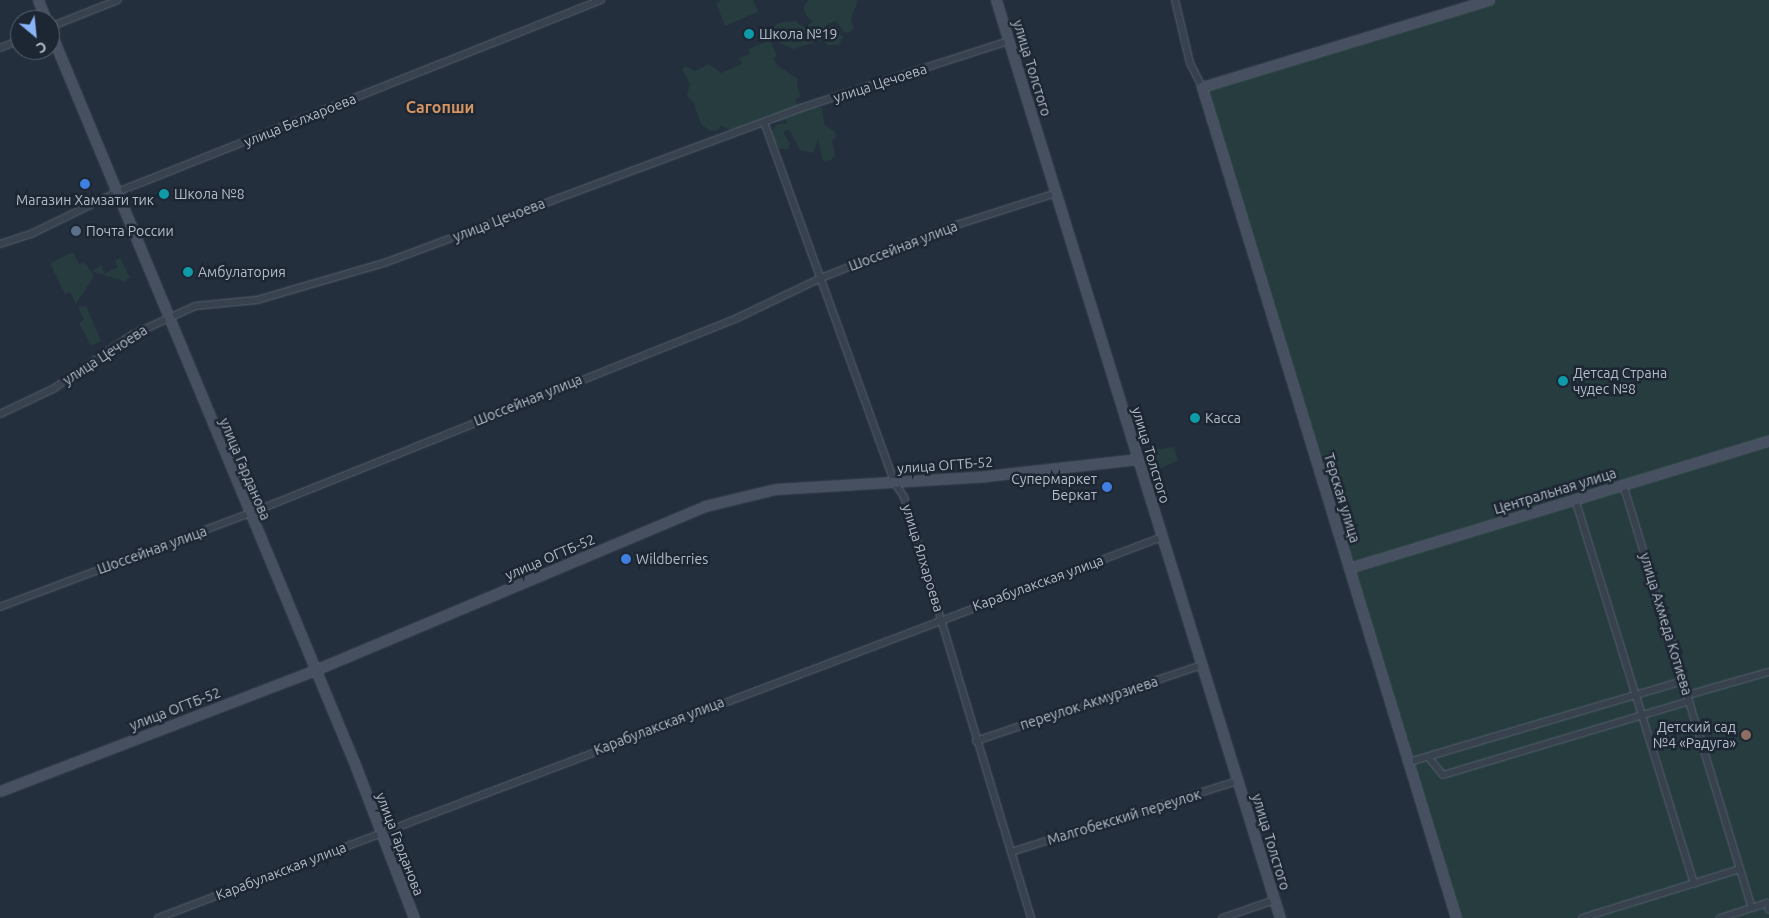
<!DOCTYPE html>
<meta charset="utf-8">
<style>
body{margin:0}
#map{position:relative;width:1769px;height:918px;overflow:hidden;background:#242f3e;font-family:Ubuntu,sans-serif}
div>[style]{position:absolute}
.green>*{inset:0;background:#263c3f}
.roads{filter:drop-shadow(0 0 1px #565f6c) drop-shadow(0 0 1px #565f6c)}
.street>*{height:6px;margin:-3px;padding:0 3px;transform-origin:3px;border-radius:3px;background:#38414e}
.secondary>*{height:9px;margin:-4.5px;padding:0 4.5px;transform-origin:4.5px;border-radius:4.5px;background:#465061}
.dots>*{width:14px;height:14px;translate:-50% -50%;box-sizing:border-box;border:2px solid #1d2633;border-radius:50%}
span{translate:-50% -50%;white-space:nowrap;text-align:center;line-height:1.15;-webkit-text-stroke:5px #1d2633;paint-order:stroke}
.poi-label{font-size:14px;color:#b4bcc9}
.left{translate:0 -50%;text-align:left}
.right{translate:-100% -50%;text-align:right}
.street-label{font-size:14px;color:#b4bcc9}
.quarter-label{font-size:16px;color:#d59563;font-weight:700}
.north{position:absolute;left:10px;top:10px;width:50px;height:50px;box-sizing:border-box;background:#1d2633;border:1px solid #59626f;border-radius:50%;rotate:152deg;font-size:14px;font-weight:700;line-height:20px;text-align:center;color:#b4bcc9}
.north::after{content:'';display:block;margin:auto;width:18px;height:22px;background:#8ab4f8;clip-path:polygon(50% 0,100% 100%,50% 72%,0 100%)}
</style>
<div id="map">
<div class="green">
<i style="clip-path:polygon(722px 0,753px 0,758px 12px,725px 26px,716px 3px)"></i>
<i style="clip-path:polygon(809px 0,858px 0,851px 19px,854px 29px,850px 32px,844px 32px,836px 21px,827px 24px,843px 37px,839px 45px,828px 45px,822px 40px,793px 49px,780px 43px,774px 27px,778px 23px,795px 21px,804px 27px,813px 22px,805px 14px,804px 6px)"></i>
<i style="clip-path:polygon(1489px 0,1769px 0,1769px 918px,1456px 918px,1202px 87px)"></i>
<i style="clip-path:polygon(770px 40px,777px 56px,773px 58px,778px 66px,798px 79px,797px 86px,801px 96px,795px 100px,797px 104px,822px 108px,824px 124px,835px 132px,836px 137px,832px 140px,835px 155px,832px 159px,825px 162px,822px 158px,818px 139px,813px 153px,800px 150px,789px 129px,783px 132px,790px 144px,788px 149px,779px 149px,770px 132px,778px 124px,787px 123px,786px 120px,731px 131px,721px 125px,718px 130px,710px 131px,701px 124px,693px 102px,687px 96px,690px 84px,682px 69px,685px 66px,695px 71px,709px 64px,721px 73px,742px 64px,739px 58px,750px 54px,749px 49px)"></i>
<i style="clip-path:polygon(73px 252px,79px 264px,84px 262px,94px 276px,76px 304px,70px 292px,65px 294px,50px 263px)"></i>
<i style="clip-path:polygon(120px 258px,130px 278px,124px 281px,92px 271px,102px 265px,104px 274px,118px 267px,115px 261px)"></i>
<i style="clip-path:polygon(86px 306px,101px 341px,91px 346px,79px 323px,84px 320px,78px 307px)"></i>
<i style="clip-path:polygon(1174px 447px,1178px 460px,1158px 470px,1152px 450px)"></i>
</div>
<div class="roads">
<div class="street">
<i style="left:1175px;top:0;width:65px;rotate:76.6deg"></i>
<i style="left:1190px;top:63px;width:27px;rotate:63deg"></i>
<i style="left:50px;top:27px;width:73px;rotate:-21.7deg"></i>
<i style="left:0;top:48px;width:22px;rotate:-22deg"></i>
<i style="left:764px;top:122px;width:383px;rotate:70.1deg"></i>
<i style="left:894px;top:482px;width:18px;rotate:56deg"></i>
<i style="left:904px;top:497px;width:440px;rotate:73.2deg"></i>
<i style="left:0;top:244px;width:35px;rotate:-18deg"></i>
<i style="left:33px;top:233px;width:91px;rotate:-26deg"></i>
<i style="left:115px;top:193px;width:523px;rotate:-21.66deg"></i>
<i style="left:0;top:414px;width:59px;rotate:-25.3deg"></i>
<i style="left:53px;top:389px;width:96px;rotate:-34.4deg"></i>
<i style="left:132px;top:335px;width:69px;rotate:-24.7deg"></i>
<i style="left:195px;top:306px;width:62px;rotate:-5.5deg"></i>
<i style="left:257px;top:300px;width:135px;rotate:-16.3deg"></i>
<i style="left:387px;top:262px;width:442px;rotate:-20.4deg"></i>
<i style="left:801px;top:108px;width:219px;rotate:-17.9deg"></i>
<i style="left:1623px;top:484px;width:443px;rotate:73.1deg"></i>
<i style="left:1575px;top:499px;width:403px;rotate:72.8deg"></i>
<i style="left:0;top:607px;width:265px;rotate:-20.6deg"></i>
<i style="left:248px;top:514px;width:525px;rotate:-21.82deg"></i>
<i style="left:735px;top:319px;width:95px;rotate:-25.5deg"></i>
<i style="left:821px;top:278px;width:132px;rotate:-21.7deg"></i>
<i style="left:944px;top:229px;width:118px;rotate:-17.8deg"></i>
<i style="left:1688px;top:695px;width:84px;rotate:-15.9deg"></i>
<i style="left:976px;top:741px;width:238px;rotate:-18.6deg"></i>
<i style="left:1428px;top:757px;width:23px;rotate:50deg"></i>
<i style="left:1443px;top:775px;width:257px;rotate:-16.7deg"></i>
<i style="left:1409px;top:762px;width:286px;rotate:-16.5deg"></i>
<i style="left:1011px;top:852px;width:238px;rotate:-17.4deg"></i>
<i style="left:158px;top:918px;width:1074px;rotate:-20.78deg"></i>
<i style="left:1222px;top:918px;width:56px;rotate:-18.8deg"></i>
<i style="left:1582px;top:918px;width:165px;rotate:-17.2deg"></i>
<i style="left:1720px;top:918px;width:49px;rotate:-17.7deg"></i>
<i style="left:1767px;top:903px;width:7px;rotate:74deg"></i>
</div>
<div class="secondary">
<i style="left:38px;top:0;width:22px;rotate:68deg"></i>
<i style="left:996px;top:0;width:961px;rotate:72.81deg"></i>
<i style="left:50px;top:31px;width:797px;rotate:67.42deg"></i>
<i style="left:356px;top:767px;width:162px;rotate:69deg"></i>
<i style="left:1349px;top:568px;width:439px;rotate:-16.9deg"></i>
<i style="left:0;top:791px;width:337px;rotate:-21deg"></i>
<i style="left:315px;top:670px;width:423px;rotate:-22.8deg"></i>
<i style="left:705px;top:506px;width:73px;rotate:-13.5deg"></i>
<i style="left:776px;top:489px;width:210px;rotate:-3.5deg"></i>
<i style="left:986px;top:476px;width:153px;rotate:-6.4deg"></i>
<i style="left:1456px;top:918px;width:869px;rotate:-107deg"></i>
<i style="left:1202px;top:87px;width:300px;rotate:-16.9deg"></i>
</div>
</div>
<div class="dots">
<i style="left:749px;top:34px;background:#0f9aa8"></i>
<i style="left:85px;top:184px;background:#3f7fe0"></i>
<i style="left:164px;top:194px;background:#0f9aa8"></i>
<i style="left:76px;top:231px;background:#5c6f8a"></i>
<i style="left:188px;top:272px;background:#0f9aa8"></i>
<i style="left:1563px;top:381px;background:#0f9aa8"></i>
<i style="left:1195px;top:418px;background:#0f9aa8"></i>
<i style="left:1107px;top:487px;background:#3f7fe0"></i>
<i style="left:626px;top:559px;background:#3f7fe0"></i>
<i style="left:1746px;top:735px;background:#8d6e63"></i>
</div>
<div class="poi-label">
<span class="left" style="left:759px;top:34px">Школа №19</span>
<span class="left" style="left:174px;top:194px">Школа №8</span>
<span style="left:85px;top:200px">Магазин Хамзати тик</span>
<span class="left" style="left:86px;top:231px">Почта России</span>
<span class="left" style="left:198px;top:272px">Амбулатория</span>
<span class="left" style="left:1573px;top:381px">Детсад Страна<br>чудес №8</span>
<span class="left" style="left:1205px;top:418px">Касса</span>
<span class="right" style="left:1097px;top:487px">Супермаркет<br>Беркат</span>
<span class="left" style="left:636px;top:559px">Wildberries</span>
<span class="right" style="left:1736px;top:735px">Детский сад<br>№4 «Радуга»</span>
</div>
<div class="street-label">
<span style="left:1032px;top:68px;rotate:73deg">улица Толстого</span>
<span style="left:880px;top:83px;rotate:-18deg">улица Цечоева</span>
<span style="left:300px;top:120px;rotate:-22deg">улица Белхароева</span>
<span style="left:499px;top:220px;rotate:-21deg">улица Цечоева</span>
<span style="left:903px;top:246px;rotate:-21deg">Шоссейная улица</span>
<span style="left:105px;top:355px;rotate:-33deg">улица Цечоева</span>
<span style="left:528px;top:400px;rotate:-22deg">Шоссейная улица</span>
<span style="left:1151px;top:455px;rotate:73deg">улица Толстого</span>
<span style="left:945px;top:465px;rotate:-4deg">улица ОГТБ-52</span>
<span style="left:245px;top:469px;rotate:67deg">улица Гарданова</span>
<span style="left:1555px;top:491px;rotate:-17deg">Центральная улица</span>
<span style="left:1342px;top:498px;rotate:73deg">Терская улица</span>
<span style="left:152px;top:550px;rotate:-20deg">Шоссейная улица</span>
<span style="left:550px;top:557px;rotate:-23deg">улица ОГТБ-52</span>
<span style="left:923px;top:558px;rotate:73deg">улица Ялхароева</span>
<span style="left:1038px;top:583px;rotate:-20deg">Карабулакская улица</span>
<span style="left:1666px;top:624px;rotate:73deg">улица Ахмеда Котиева</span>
<span style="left:1089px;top:703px;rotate:-18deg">переулок Акмурзиева</span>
<span style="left:175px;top:709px;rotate:-21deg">улица ОГТБ-52</span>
<span style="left:659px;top:726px;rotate:-21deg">Карабулакская улица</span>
<span style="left:1124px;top:817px;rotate:-17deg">Малгобекский переулок</span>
<span style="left:1271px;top:842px;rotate:73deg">улица Толстого</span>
<span style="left:400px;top:844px;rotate:69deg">улица Гарданова</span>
<span style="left:281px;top:871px;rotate:-21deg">Карабулакская улица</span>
</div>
<div class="quarter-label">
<span style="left:440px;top:107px">Сагопши</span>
</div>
<div class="north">С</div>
</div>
